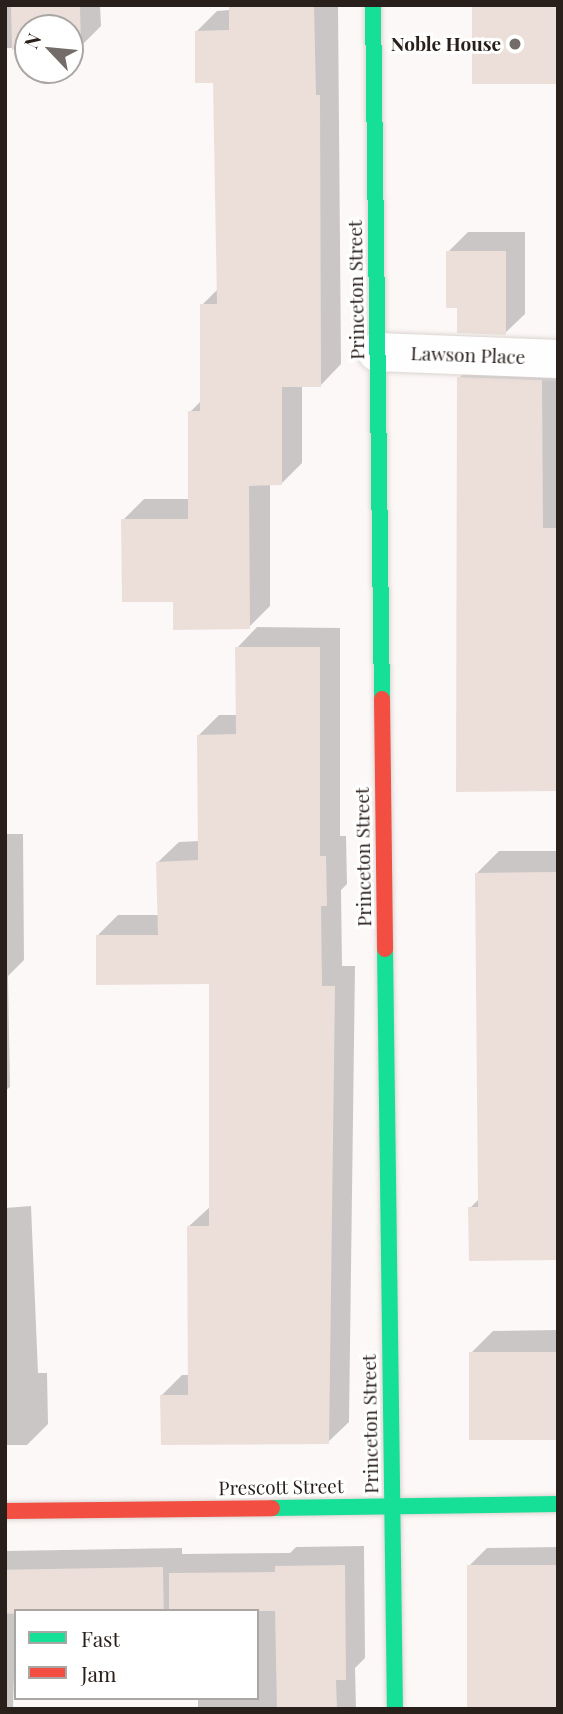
<!DOCTYPE html>
<style>
body{margin:0}
#map{position:relative;width:563px;height:1714px;overflow:hidden;background:#fcf8f7;font-family:"Playfair Display",serif}
div>[style]{position:absolute}
.shadow>*{inset:0;background:#0003}
.building>*{inset:0;background:#ecdfda;transform-origin:0 0}
.roads{filter:drop-shadow(0 0 2px #dbd4d1) drop-shadow(0 0 2px #dbd4d1)}
.street>*{height:38px;margin:-19px;padding:0 19px;transform-origin:19px;border-radius:19px;background:#fffefe}
.fast>*{height:16px;margin:-8px;padding:0 8px;transform-origin:8px;border-radius:8px;background:#16e098}
.jam>*{height:16px;margin:-8px;padding:0 8px;transform-origin:8px;border-radius:8px;background:#f24e42}
.dots>*{width:19px;height:19px;translate:-50% -50%;box-sizing:border-box;border:4px solid #fff;border-radius:50%}
span{translate:-50% -50%;white-space:nowrap;text-align:center;line-height:1.15;-webkit-text-stroke:6px #fff;paint-order:stroke}
.poi-label{font-size:19px;color:#29201c;font-weight:700}
.right{translate:-100% -50%;text-align:right}
.street-label{font-size:19px;color:#29201c}
.frame{position:absolute;inset:0;border:7px solid #29201c;pointer-events:none}
.legend{position:absolute;left:14px;top:1609px;width:245px;height:91px;box-sizing:border-box;background:#fff;border:2px solid #a9a6a4;margin:0;padding:9px 12px;list-style:none;font-size:21px;color:#29201c}
.legend li{display:flex;align-items:center;gap:14px;height:35px}
.legend b{width:35px;border:2px solid #a9a6a4}
.north{position:absolute;left:14px;top:14px;width:70px;height:70px;box-sizing:border-box;background:#fff;border:2px solid #a9a6a4;border-radius:50%;rotate:296deg;font-size:19px;font-weight:700;line-height:28px;text-align:center;color:#29201c}
.north::after{content:'';display:block;margin:auto;width:24px;height:32px;background:#736c69;clip-path:polygon(50% 0,100% 100%,50% 72%,0 100%)}
</style>
<div id="map">
<div class="shadow">
<i style="clip-path:polygon(5px 5px,100px 5px,101px 26px,80px 47px,70px 47px,70px 28px,28px 28px,28px 48px,5px 48px)"></i>
<i style="clip-path:polygon(230px 5px,338px 5px,341px 364px,321px 385px,302px 385px,302px 463px,281px 484px,270px 484px,270px 606px,249px 627px,175px 600px,123px 520px,144px 499px,190px 499px,190px 412px,202px 400px,202px 305px,218px 289px,215px 81px,196px 32px,217px 11px,230px 10px)"></i>
<i style="clip-path:polygon(468px 232px,525px 232px,525px 314px,505px 333px,459px 306px,448px 252px)"></i>
<i style="clip-path:polygon(479px 358px,558px 361px,558px 789px,459px 378px)"></i>
<i style="clip-path:polygon(257px 627px,340px 628px,340px 836px,346px 836px,347px 884px,341px 890px,342px 966px,355px 966px,349px 1422px,328px 1442px,162px 1395px,182px 1375px,189px 1375px,188px 1227px,211px 1206px,210px 982px,98px 935px,118px 915px,160px 915px,158px 862px,179px 842px,200px 841px,199px 735px,219px 715px,237px 715px,237px 648px)"></i>
<i style="clip-path:polygon(5px 834px,23px 834px,24px 960px,8px 976px,10px 1087px,5px 1091px)"></i>
<i style="clip-path:polygon(499px 851px,558px 851px,558px 1259px,470px 1208px,480px 1198px,477px 873px)"></i>
<i style="clip-path:polygon(31px 1206px,38px 1373px,47px 1373px,48px 1424px,27px 1445px,5px 1445px,5px 1208px)"></i>
<i style="clip-path:polygon(558px 1330px,558px 1438px,471px 1353px,493px 1331px)"></i>
<i style="clip-path:polygon(364px 1546px,365px 1658px,355px 1668px,356px 1709px,198px 1709px,198px 1698px,257px 1698px,257px 1611px,16px 1611px,13px 1709px,5px 1709px,5px 1551px,182px 1548px,182px 1554px,290px 1553px,296px 1547px)"></i>
<i style="clip-path:polygon(558px 1547px,558px 1709px,468px 1567px,487px 1548px)"></i>
</div>
<div class="building">
<i style="clip-path:polygon(11px 5px,80px 5px,81px 49px,70px 49px,70px 28px,28px 28px,28px 50px,12px 50px)"></i>
<i style="clip-path:polygon(229px 5px,314px 5px,316px 95px,320px 95px,321px 387px,282px 387px,282px 485px,249px 486px,250px 629px,173px 630px,173px 602px,122px 602px,121px 519px,188px 519px,188px 411px,200px 411px,200px 304px,217px 304px,213px 83px,195px 83px,195px 31px,229px 30px)"></i>
<i style="left:472px;top:5px;width:86px;height:79px"></i>
<i style="clip-path:polygon(446px 251px,506px 251px,506px 335px,457px 333px,457px 308px,446px 308px)"></i>
<i style="clip-path:polygon(457px 377px,542px 380px,543px 528px,558px 528px,558px 791px,456px 792px)"></i>
<i style="clip-path:polygon(235px 647px,320px 647px,320px 856px,326px 856px,327px 906px,321px 906px,322px 986px,335px 986px,329px 1444px,161px 1445px,160px 1395px,188px 1395px,187px 1226px,209px 1226px,209px 984px,96px 985px,96px 935px,158px 935px,156px 862px,198px 860px,197px 735px,236px 734px)"></i>
<i style="clip-path:polygon(558px 872px,558px 1260px,469px 1261px,468px 1207px,478px 1207px,475px 873px)"></i>
<i style="left:469px;top:1352px;width:89px;height:88px"></i>
<i style="clip-path:polygon(345px 1565px,346px 1680px,336px 1680px,337px 1709px,277px 1709px,275px 1611px,169px 1611px,169px 1573px,275px 1572px,275px 1566px)"></i>
<i style="left:558px;top:1565px;width:144px;height:91px;rotate:90deg"></i>
<i style="left:163px;top:1567px;width:44px;height:158px;rotate:89deg"></i>
</div>
<div class="roads">
<div class="street">
<i style="left:377px;top:352px;width:181px;rotate:2.2deg"></i>
</div>
<div class="fast">
<i style="left:373px;top:5px;width:694px;rotate:89.26deg"></i>
<i style="left:385px;top:949px;width:760px;rotate:89.25deg"></i>
<i style="left:272px;top:1508px;width:286px;rotate:-0.8deg"></i>
</div>
<div class="jam">
<i style="left:382px;top:699px;width:250px;rotate:89.3deg"></i>
<i style="left:5px;top:1511px;width:267px;rotate:-0.6deg"></i>
</div>
</div>
<div class="dots">
<i style="left:515px;top:44px;background:#736c69"></i>
</div>
<div class="poi-label">
<span class="right" style="left:501px;top:44px">Noble House</span>
</div>
<div class="street-label">
<span style="left:356px;top:290px;rotate:-91deg">Princeton Street</span>
<span style="left:468px;top:355px;rotate:2deg">Lawson Place</span>
<span style="left:363px;top:857px;rotate:-91deg">Princeton Street</span>
<span style="left:370px;top:1424px;rotate:-91deg">Princeton Street</span>
<span style="left:281px;top:1487px;rotate:-1deg">Prescott Street</span>
</div>
<div class="frame"></div>
<ul class="legend">
<li><b style="height:9px;background:#16e098"></b>Fast</li>
<li><b style="height:9px;background:#f24e42"></b>Jam</li>
</ul>
<div class="north">N</div>
</div>
